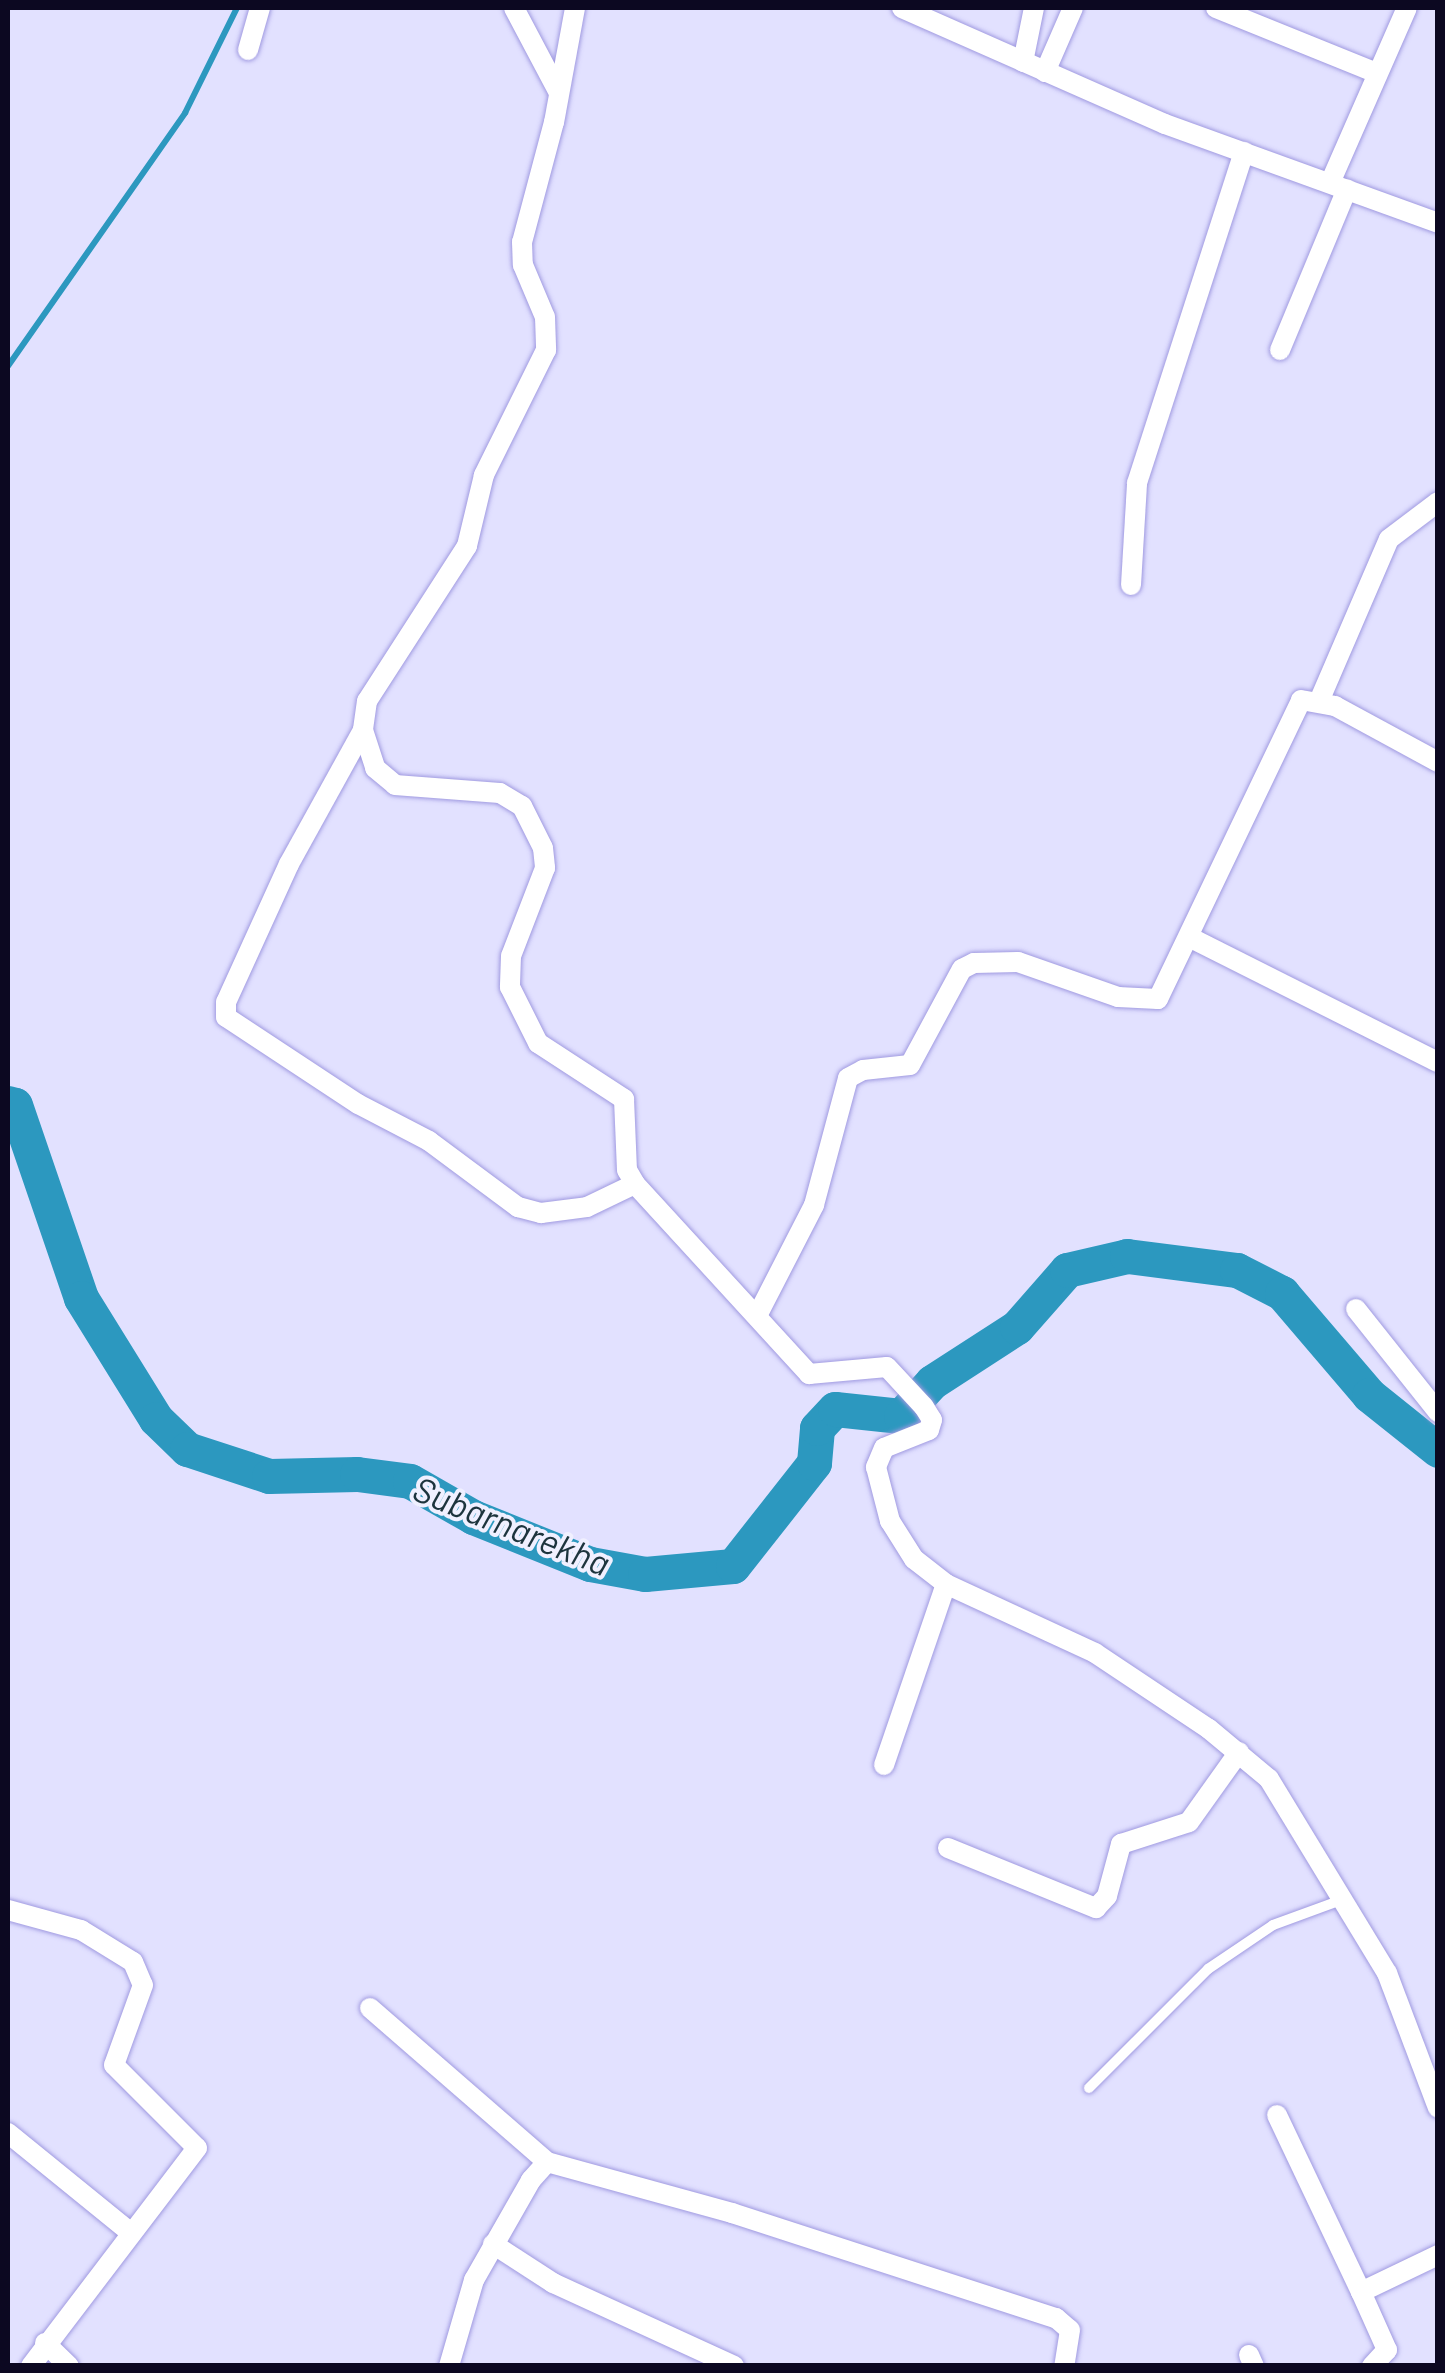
<!DOCTYPE html>
<style>
body{margin:0}
#map{position:relative;width:1445px;height:2373px;overflow:hidden;background:#e2e1ff;font-family:Barlow,sans-serif}
div>[style]{position:absolute}
.stream>*{height:6px;margin:-3px;padding:0 3px;transform-origin:3px;border-radius:3px;background:#2c98bf}
.river>*{height:35px;margin:-17.5px;padding:0 17.5px;transform-origin:17.5px;border-radius:17.5px;background:#2c98bf}
.roads{filter:drop-shadow(0 0 2px #a09ae1) drop-shadow(0 0 2px #a09ae1)}
.lane>*{height:10px;margin:-5px;padding:0 5px;transform-origin:5px;border-radius:5px;background:#fff}
.street>*{height:20px;margin:-10px;padding:0 10px;transform-origin:10px;border-radius:10px;background:#fff}
span{translate:-50% -50%;white-space:nowrap;text-align:center;line-height:1.15;-webkit-text-stroke:8px #f0f0ff;paint-order:stroke}
.water-label{font-size:35px;color:#1d343d;font-style:italic}
.frame{position:absolute;inset:0;border:10px solid #0c0821;pointer-events:none}
</style>
<div id="map">
<div class="stream">
<i style="left:8px;top:366px;width:309px;rotate:-55deg"></i>
<i style="left:185px;top:113px;width:117px;rotate:-63.7deg"></i>
</div>
<div class="river">
<i style="left:8px;top:1103px;width:7px;rotate:16deg"></i>
<i style="left:15px;top:1105px;width:204px;rotate:71.1deg"></i>
<i style="left:81px;top:1298px;width:142px;rotate:58.2deg"></i>
<i style="left:156px;top:1419px;width:43px;rotate:44.1deg"></i>
<i style="left:187px;top:1449px;width:86px;rotate:18.2deg"></i>
<i style="left:269px;top:1476px;width:88px;rotate:-1.3deg"></i>
<i style="left:357px;top:1474px;width:53px;rotate:7.5deg"></i>
<i style="left:410px;top:1481px;width:73px;rotate:29.7deg"></i>
<i style="left:473px;top:1517px;width:126px;rotate:21.9deg"></i>
<i style="left:590px;top:1564px;width:56px;rotate:10.3deg"></i>
<i style="left:645px;top:1574px;width:88px;rotate:-5.2deg"></i>
<i style="left:733px;top:1566px;width:131px;rotate:-51.8deg"></i>
<i style="left:814px;top:1463px;width:35px;rotate:-85deg"></i>
<i style="left:817px;top:1428px;width:26px;rotate:-47deg"></i>
<i style="left:835px;top:1409px;width:66px;rotate:6.1deg"></i>
<i style="left:901px;top:1416px;width:46px;rotate:-47.6deg"></i>
<i style="left:932px;top:1382px;width:101px;rotate:-32.9deg"></i>
<i style="left:1017px;top:1327px;width:76px;rotate:-48.7deg"></i>
<i style="left:1067px;top:1270px;width:62px;rotate:-13.1deg"></i>
<i style="left:1127px;top:1256px;width:111px;rotate:7.3deg"></i>
<i style="left:1237px;top:1270px;width:51px;rotate:27.1deg"></i>
<i style="left:1282px;top:1293px;width:134px;rotate:49.5deg"></i>
<i style="left:1369px;top:1395px;width:88px;rotate:38.6deg"></i>
</div>
<div class="roads">
<div class="lane">
<i style="left:1089px;top:2088px;width:168px;rotate:-45deg"></i>
<i style="left:1208px;top:1969px;width:78px;rotate:-34.1deg"></i>
<i style="left:1273px;top:1925px;width:76px;rotate:-20.1deg"></i>
</div>
<div class="street">
<i style="left:514px;top:8px;width:94px;rotate:62.1deg"></i>
<i style="left:575px;top:8px;width:116px;rotate:100.4deg"></i>
<i style="left:554px;top:122px;width:124px;rotate:104.9deg"></i>
<i style="left:522px;top:242px;width:23px;rotate:88deg"></i>
<i style="left:523px;top:265px;width:56px;rotate:67.1deg"></i>
<i style="left:545px;top:317px;width:33px;rotate:88deg"></i>
<i style="left:546px;top:350px;width:140px;rotate:116.4deg"></i>
<i style="left:484px;top:475px;width:73px;rotate:103.5deg"></i>
<i style="left:467px;top:546px;width:184px;rotate:122.8deg"></i>
<i style="left:367px;top:701px;width:29px;rotate:98deg"></i>
<i style="left:363px;top:730px;width:40px;rotate:72deg"></i>
<i style="left:375px;top:768px;width:26px;rotate:40deg"></i>
<i style="left:395px;top:785px;width:105px;rotate:4.4deg"></i>
<i style="left:500px;top:793px;width:26px;rotate:31deg"></i>
<i style="left:522px;top:806px;width:47px;rotate:63.4deg"></i>
<i style="left:543px;top:848px;width:20px;rotate:84deg"></i>
<i style="left:545px;top:868px;width:94px;rotate:111.1deg"></i>
<i style="left:511px;top:956px;width:31px;rotate:92deg"></i>
<i style="left:510px;top:987px;width:63px;rotate:63.4deg"></i>
<i style="left:538px;top:1043px;width:103px;rotate:33.1deg"></i>
<i style="left:624px;top:1099px;width:71px;rotate:87.6deg"></i>
<i style="left:627px;top:1170px;width:16px;rotate:60deg"></i>
<i style="left:635px;top:1184px;width:258px;rotate:47.5deg"></i>
<i style="left:809px;top:1374px;width:78px;rotate:-5.1deg"></i>
<i style="left:887px;top:1367px;width:54px;rotate:47.2deg"></i>
<i style="left:924px;top:1407px;width:15px;rotate:58deg"></i>
<i style="left:932px;top:1420px;width:10px;rotate:107deg"></i>
<i style="left:929px;top:1430px;width:48px;rotate:158.2deg"></i>
<i style="left:884px;top:1448px;width:21px;rotate:113deg"></i>
<i style="left:876px;top:1467px;width:56px;rotate:75.5deg"></i>
<i style="left:890px;top:1521px;width:45px;rotate:57.7deg"></i>
<i style="left:914px;top:1559px;width:41px;rotate:38deg"></i>
<i style="left:946px;top:1584px;width:164px;rotate:24.8deg"></i>
<i style="left:1095px;top:1653px;width:137px;rotate:33.7deg"></i>
<i style="left:1209px;top:1729px;width:78px;rotate:39.8deg"></i>
<i style="left:1269px;top:1779px;width:227px;rotate:58.7deg"></i>
<i style="left:1387px;top:1973px;width:144px;rotate:69.3deg"></i>
<i style="left:902px;top:8px;width:287px;rotate:23.8deg"></i>
<i style="left:1165px;top:124px;width:290px;rotate:19.9deg"></i>
<i style="left:1216px;top:8px;width:174px;rotate:22deg"></i>
<i style="left:248px;top:50px;width:44px;rotate:-74.1deg"></i>
<i style="left:1023px;top:62px;width:55px;rotate:-78.5deg"></i>
<i style="left:1045px;top:72px;width:70px;rotate:-66.4deg"></i>
<i style="left:1330px;top:183px;width:191px;rotate:-66.3deg"></i>
<i style="left:1280px;top:350px;width:174px;rotate:-67.4deg"></i>
<i style="left:1131px;top:585px;width:102px;rotate:-86.6deg"></i>
<i style="left:1137px;top:483px;width:348px;rotate:-72.1deg"></i>
<i style="left:1320px;top:699px;width:174px;rotate:-66.7deg"></i>
<i style="left:1389px;top:539px;width:61px;rotate:-37.1deg"></i>
<i style="left:363px;top:730px;width:153px;rotate:118.9deg"></i>
<i style="left:289px;top:864px;width:152px;rotate:114.5deg"></i>
<i style="left:226px;top:1002px;width:15px;rotate:90deg"></i>
<i style="left:226px;top:1017px;width:158px;rotate:33.4deg"></i>
<i style="left:358px;top:1104px;width:80px;rotate:27.5deg"></i>
<i style="left:429px;top:1141px;width:111px;rotate:36.6deg"></i>
<i style="left:518px;top:1207px;width:24px;rotate:15deg"></i>
<i style="left:541px;top:1213px;width:46px;rotate:-7.4deg"></i>
<i style="left:587px;top:1207px;width:53px;rotate:-25.6deg"></i>
<i style="left:1191px;top:938px;width:276px;rotate:26.7deg"></i>
<i style="left:1356px;top:1309px;width:132px;rotate:51.5deg"></i>
<i style="left:757px;top:1316px;width:125px;rotate:-62.8deg"></i>
<i style="left:814px;top:1205px;width:131px;rotate:-75deg"></i>
<i style="left:848px;top:1078px;width:17px;rotate:-28deg"></i>
<i style="left:863px;top:1070px;width:47px;rotate:-6.1deg"></i>
<i style="left:910px;top:1065px;width:109px;rotate:-61.6deg"></i>
<i style="left:962px;top:969px;width:13px;rotate:-27deg"></i>
<i style="left:974px;top:963px;width:44px;rotate:-1.3deg"></i>
<i style="left:1018px;top:962px;width:106px;rotate:19.3deg"></i>
<i style="left:1118px;top:997px;width:40px;rotate:2.9deg"></i>
<i style="left:1158px;top:999px;width:331px;rotate:-64.4deg"></i>
<i style="left:1301px;top:700px;width:35px;rotate:10deg"></i>
<i style="left:1335px;top:706px;width:117px;rotate:28.5deg"></i>
<i style="left:884px;top:1765px;width:191px;rotate:-71.1deg"></i>
<i style="left:948px;top:1848px;width:160px;rotate:22.1deg"></i>
<i style="left:1096px;top:1908px;width:16px;rotate:-47deg"></i>
<i style="left:1107px;top:1896px;width:54px;rotate:-74.9deg"></i>
<i style="left:1121px;top:1844px;width:71px;rotate:-17.9deg"></i>
<i style="left:1189px;top:1822px;width:86px;rotate:-54.5deg"></i>
<i style="left:8px;top:1910px;width:76px;rotate:15.3deg"></i>
<i style="left:81px;top:1930px;width:61px;rotate:31.6deg"></i>
<i style="left:133px;top:1962px;width:25px;rotate:67deg"></i>
<i style="left:143px;top:1985px;width:85px;rotate:109.9deg"></i>
<i style="left:114px;top:2065px;width:117px;rotate:45deg"></i>
<i style="left:197px;top:2148px;width:274px;rotate:127.3deg"></i>
<i style="left:370px;top:2008px;width:235px;rotate:41deg"></i>
<i style="left:1277px;top:2115px;width:196px;rotate:64.6deg"></i>
<i style="left:8px;top:2133px;width:159px;rotate:39.1deg"></i>
<i style="left:493px;top:2244px;width:72px;rotate:33deg"></i>
<i style="left:553px;top:2283px;width:199px;rotate:24.6deg"></i>
<i style="left:45px;top:2343px;width:33px;rotate:44deg"></i>
<i style="left:1249px;top:2355px;width:12px;rotate:66deg"></i>
<i style="left:449px;top:2366px;width:90px;rotate:-73.8deg"></i>
<i style="left:474px;top:2280px;width:115px;rotate:-60.3deg"></i>
<i style="left:531px;top:2180px;width:24px;rotate:-48deg"></i>
<i style="left:547px;top:2162px;width:192px;rotate:15.4deg"></i>
<i style="left:732px;top:2213px;width:341px;rotate:18deg"></i>
<i style="left:1056px;top:2318px;width:18px;rotate:41deg"></i>
<i style="left:1070px;top:2330px;width:36px;rotate:99deg"></i>
<i style="left:1372px;top:2366px;width:22px;rotate:-47deg"></i>
<i style="left:1387px;top:2350px;width:64px;rotate:-114.1deg"></i>
<i style="left:1361px;top:2292px;width:85px;rotate:-25.7deg"></i>
</div>
</div>
<div class="water-label">
<span style="left:512px;top:1525px;rotate:22deg">Subarnarekha</span>
</div>
<div class="frame"></div>
</div>
